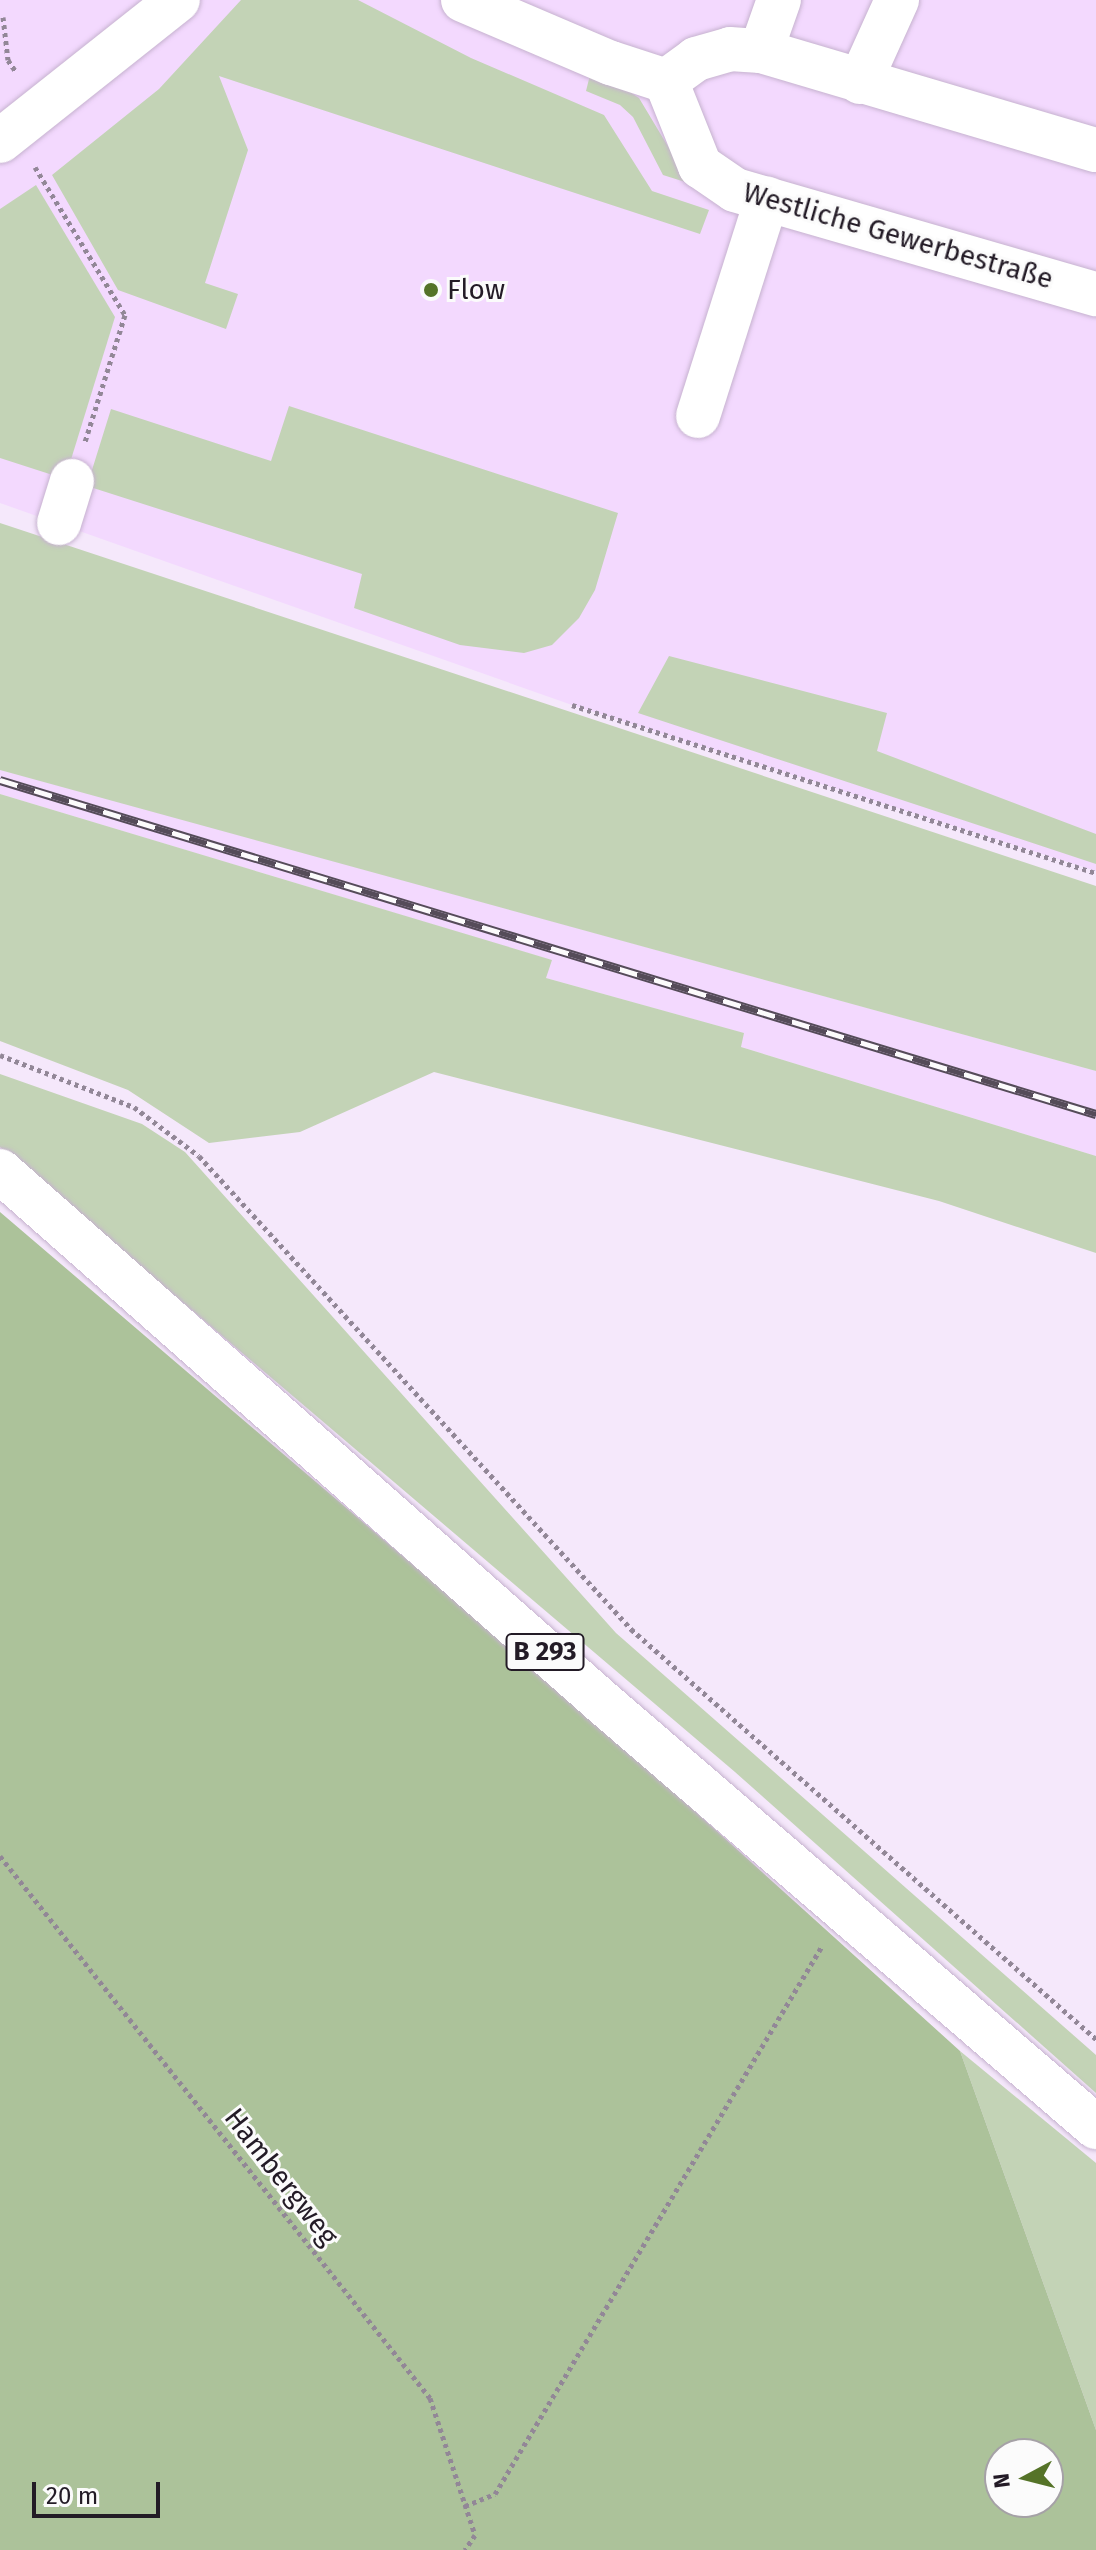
<!DOCTYPE html>
<meta charset="utf-8">
<style>
body{margin:0}
#map{position:relative;width:1096px;height:2550px;overflow:hidden;background:#f5e8fb;font-family:"Fira Sans",sans-serif}
div>[style]{position:absolute}
.built>*{inset:0;background:#f3d9fe}
.green>*{inset:0;background:#c3d3b6}
.forest>*{inset:0;background:#acc29a}
.path>*{height:5px;margin-top:-2.5px;transform-origin:0;background:repeating-linear-gradient(90deg,#928797 0 4px,transparent 0 8px)}
.roads{filter:drop-shadow(0 0 2px #c6b2cf) drop-shadow(0 0 2px #c6b2cf)}
.minor>*{height:44px;margin:-22px;padding:0 22px;transform-origin:22px;border-radius:22px;background:#fff}
.major>*{height:44px;margin:-22px;padding:0 22px;transform-origin:22px;border-radius:22px;background:#fff}
.rail>*{height:9px;margin-top:-4.5px;transform-origin:0;background:repeating-linear-gradient(90deg,#fbfbfb 0 18px,#554c59 0 36px);box-sizing:border-box;border-block:2px solid #554c59}
.dots>*{width:22px;height:22px;translate:-50% -50%;box-sizing:border-box;border:4px solid #fbfbfb;border-radius:50%}
span{translate:-50% -50%;white-space:nowrap;text-align:center;line-height:1.15;-webkit-text-stroke:6px #fbfbfb;paint-order:stroke}
.shield-label span{padding:2px 6px;background:#fbfbfb;border:2px solid;border-radius:6px;-webkit-text-stroke-width:0}
.shield-label{font-size:26px;color:#231b26;font-weight:700}
.street-label{font-size:28px;color:#231b26}
.poi-label{font-size:28px;color:#231b26}
.left{translate:0 -50%;text-align:left}
.north{position:absolute;left:984px;top:2438px;width:80px;height:80px;box-sizing:border-box;background:#fbfbfb;border:2px solid #a5a1a6;border-radius:50%;rotate:263deg;font-size:22px;font-weight:700;line-height:32px;text-align:center;color:#231b26}
.north::after{content:'';display:block;margin:auto;width:28px;height:36px;background:#557328;clip-path:polygon(50% 0,100% 100%,50% 72%,0 100%)}
.scale{position:absolute;left:32px;top:2482px;width:128px;height:36px;box-sizing:border-box;border:4px solid #231b26;border-top:0;padding-left:10px;font-size:24px;line-height:28px;white-space:nowrap;color:#231b26;-webkit-text-stroke:6px #fbfbfb;paint-order:stroke}
</style>
<div id="map">
<div class="built">
<i style="clip-path:polygon(0 0,1096px 0,1096px 871px,572px 705px,0 503px)"></i>
<i style="clip-path:polygon(0 769px,1096px 1071px,1096px 1156px,741px 1047px,743px 1033px,546px 978px,551px 960px,0 794px)"></i>
</div>
<div class="green">
<i style="clip-path:polygon(241px 0,358px 0,471px 58px,604px 115px,652px 191px,709px 210px,700px 234px,219px 76px,248px 150px,205px 283px,238px 294px,226px 329px,118px 290px,52px 175px,159px 89px)"></i>
<i style="clip-path:polygon(592px 67px,639px 98px,672px 153px,701px 187px,663px 175px,633px 117px,620px 105px,586px 91px)"></i>
<i style="clip-path:polygon(36px 185px,115px 317px,65px 479px,0 458px,0 209px)"></i>
<i style="clip-path:polygon(289px 406px,618px 513px,595px 590px,579px 618px,552px 645px,524px 653px,460px 645px,354px 608px,362px 574px,87px 486px,111px 409px,271px 461px)"></i>
<i style="clip-path:polygon(0 523px,1096px 886px,1096px 1071px,0 770px)"></i>
<i style="clip-path:polygon(669px 656px,887px 713px,877px 751px,1096px 834px,1096px 864px,638px 713px)"></i>
<i style="clip-path:polygon(0 794px,552px 960px,546px 978px,744px 1033px,741px 1047px,1096px 1156px,1096px 1253px,939px 1201px,434px 1072px,300px 1132px,209px 1143px,128px 1090px,0 1041px)"></i>
<i style="clip-path:polygon(0 1074px,142px 1124px,185px 1152px,616px 1633px,1096px 2055px,1096px 2093px,735px 1772px,0 1147px)"></i>
<i style="clip-path:polygon(960px 2051px,1096px 2163px,1096px 2430px)"></i>
</div>
<div class="forest">
<i style="clip-path:polygon(evenodd,0 1212px,583px 1710px,960px 2051px,1096px 2430px,1096px 2550px,0 2550px,0 1212px,1000px 2454px,1048px 2454px,1048px 2502px,1000px 2502px,1000px 2454px)"></i>
</div>
<div class="path">
<i style="left:3px;top:17px;width:43px;rotate:83.4deg"></i>
<i style="left:8px;top:60px;width:14px;rotate:56deg"></i>
<i style="left:35px;top:167px;width:173px;rotate:58.7deg"></i>
<i style="left:125px;top:315px;width:133px;rotate:107.5deg"></i>
<i style="left:572px;top:705px;width:550px;rotate:17.78deg"></i>
<i style="left:0;top:1055px;width:144px;rotate:21.2deg"></i>
<i style="left:134px;top:1107px;width:81px;rotate:37deg"></i>
<i style="left:199px;top:1156px;width:641px;rotate:47.59deg"></i>
<i style="left:631px;top:1629px;width:620px;rotate:41.4deg"></i>
<i style="left:0;top:1856px;width:692px;rotate:51.57deg"></i>
<i style="left:430px;top:2398px;width:144px;rotate:71.8deg"></i>
<i style="left:475px;top:2535px;width:18px;rotate:124deg"></i>
<i style="left:465px;top:2506px;width:32px;rotate:-22deg"></i>
<i style="left:495px;top:2494px;width:638px;rotate:-59.17deg"></i>
</div>
<div class="roads">
<div class="minor">
<i style="left:463px;top:0;width:161px;rotate:23.1deg"></i>
<i style="left:611px;top:63px;width:58px;rotate:18.1deg"></i>
<i style="left:761px;top:51px;width:54px;rotate:-70.6deg"></i>
<i style="left:666px;top:81px;width:92px;rotate:68.2deg"></i>
<i style="left:700px;top:166px;width:42px;rotate:34.4deg"></i>
<i style="left:735px;top:190px;width:376px;rotate:16.1deg"></i>
<i style="left:666px;top:81px;width:37px;rotate:-36deg"></i>
<i style="left:696px;top:59px;width:35px;rotate:-16deg"></i>
<i style="left:730px;top:49px;width:31px;rotate:4deg"></i>
<i style="left:761px;top:51px;width:349px;rotate:16.5deg"></i>
<i style="left:860px;top:82px;width:90px;rotate:-65.7deg"></i>
<i style="left:0;top:141px;width:227px;rotate:-38.4deg"></i>
<i style="left:698px;top:416px;width:228px;rotate:-72.4deg"></i>
<i style="left:59px;top:523px;width:44px;rotate:-72.8deg"></i>
</div>
<div class="major">
<i style="left:0;top:1171px;width:803px;rotate:41.41deg"></i>
<i style="left:602px;top:1702px;width:652px;rotate:40.71deg"></i>
</div>
</div>
<div class="rail">
<i style="left:0;top:780px;width:1146px;rotate:16.95deg"></i>
</div>
<div class="dots">
<i style="left:431px;top:290px;background:#557328"></i>
</div>
<div class="shield-label">
<span style="left:545px;top:1652px">B 293</span>
</div>
<div class="street-label">
<span style="left:898px;top:236px;rotate:16deg">Westliche Gewerbestraße</span>
<span style="left:281px;top:2177px;rotate:52deg">Hambergweg</span>
</div>
<div class="poi-label">
<span class="left" style="left:447px;top:290px">Flow</span>
</div>
<div class="north">N</div>
<div class="scale">20 m</div>
</div>
